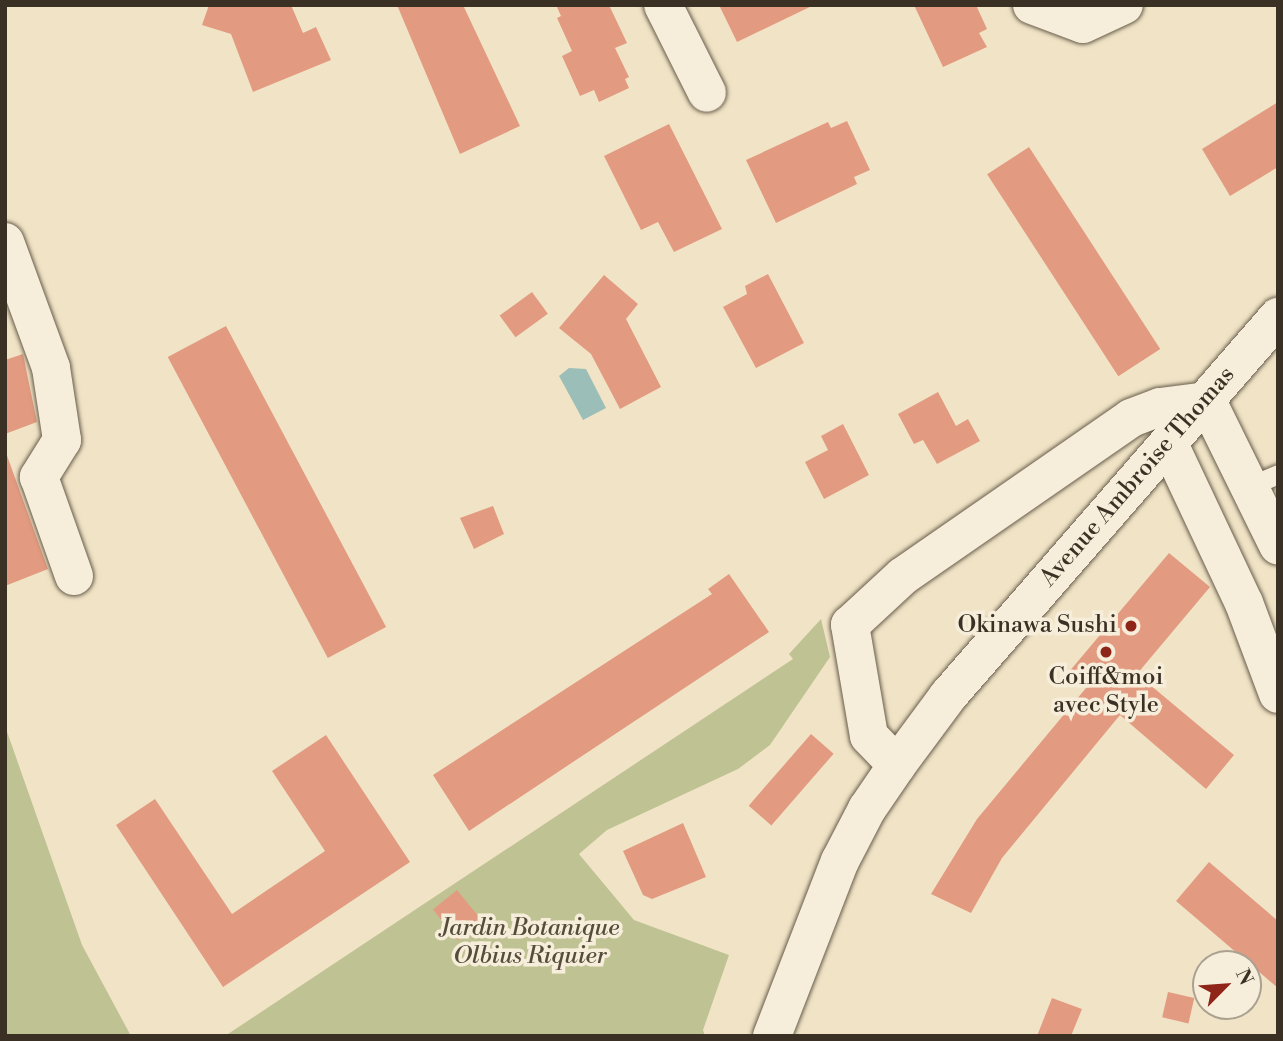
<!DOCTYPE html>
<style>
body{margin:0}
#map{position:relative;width:1283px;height:1041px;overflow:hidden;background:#f1e4c6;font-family:"Libre Bodoni",serif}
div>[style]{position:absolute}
.green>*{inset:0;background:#bfc292}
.water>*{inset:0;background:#9bbeb8}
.building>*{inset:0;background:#e29b81;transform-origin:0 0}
.roads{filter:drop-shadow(0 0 2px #685d4c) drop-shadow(0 0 2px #685d4c)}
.lane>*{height:19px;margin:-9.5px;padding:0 9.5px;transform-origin:9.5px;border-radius:9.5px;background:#f6edda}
.street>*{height:38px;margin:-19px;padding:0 19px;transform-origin:19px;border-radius:19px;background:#f6edda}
.secondary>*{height:38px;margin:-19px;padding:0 19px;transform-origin:19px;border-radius:19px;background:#f6edda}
.dots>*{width:19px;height:19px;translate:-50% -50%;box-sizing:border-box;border:4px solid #f6edda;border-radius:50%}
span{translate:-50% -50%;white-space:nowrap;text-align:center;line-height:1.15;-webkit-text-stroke:7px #f6edda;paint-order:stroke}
.street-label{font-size:24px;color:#3b3024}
.poi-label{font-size:24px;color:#3b3024}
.right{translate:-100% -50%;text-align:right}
.park-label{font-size:24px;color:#554d3a;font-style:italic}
.frame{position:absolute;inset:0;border:7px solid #3b3024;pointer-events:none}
.north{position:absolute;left:1192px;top:950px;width:70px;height:70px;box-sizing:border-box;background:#f6edda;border:2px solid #aba191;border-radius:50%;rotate:65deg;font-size:19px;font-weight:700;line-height:28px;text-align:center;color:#3b3024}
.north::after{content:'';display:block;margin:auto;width:24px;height:32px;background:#8f2418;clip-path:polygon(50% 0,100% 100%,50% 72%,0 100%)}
</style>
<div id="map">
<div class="green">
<i style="clip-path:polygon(821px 619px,830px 657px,770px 745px,738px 769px,607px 830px,579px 854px,634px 920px,729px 955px,703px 1030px,705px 1036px,225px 1036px,793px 659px,789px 654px)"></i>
<i style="clip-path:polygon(5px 726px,82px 945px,131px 1036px,5px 1036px)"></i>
</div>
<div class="water">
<i style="clip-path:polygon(569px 368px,586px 369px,606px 408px,583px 420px,559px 376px)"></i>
</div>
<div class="building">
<i style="clip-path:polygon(209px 5px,291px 5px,303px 33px,316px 27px,331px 60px,253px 92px,231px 34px,202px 25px)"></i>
<i style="clip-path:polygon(397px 5px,463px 5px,520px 126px,460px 154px)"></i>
<i style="clip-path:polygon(556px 5px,609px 5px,627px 43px,615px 48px,629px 77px,625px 79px,629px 88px,599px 102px,594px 90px,580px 96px,562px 56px,572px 51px,557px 18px,561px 16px)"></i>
<i style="clip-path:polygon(719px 5px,814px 5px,737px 42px)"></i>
<i style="clip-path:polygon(914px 5px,976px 5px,987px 29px,979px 33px,987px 47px,943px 67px)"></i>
<i style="clip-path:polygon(1278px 102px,1278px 167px,1230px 196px,1202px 149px)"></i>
<i style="clip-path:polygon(847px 121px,870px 170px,854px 177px,857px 184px,776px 223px,746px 160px,828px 122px,831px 128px)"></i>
<i style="clip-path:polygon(669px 124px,722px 229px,674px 252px,658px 222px,641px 230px,604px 156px)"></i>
<i style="left:1029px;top:147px;width:241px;height:50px;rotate:57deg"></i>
<i style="clip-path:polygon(768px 274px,804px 343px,756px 368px,723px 307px,747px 294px,745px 286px)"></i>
<i style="clip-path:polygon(604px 275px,638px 304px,626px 319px,661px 387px,620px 409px,591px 354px,559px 328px)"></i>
<i style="left:532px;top:292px;width:27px;height:40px;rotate:54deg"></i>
<i style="left:226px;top:326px;width:341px;height:66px;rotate:62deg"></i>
<i style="clip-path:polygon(23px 354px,37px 422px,5px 434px,5px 360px)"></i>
<i style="clip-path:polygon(938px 392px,956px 426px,968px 419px,980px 441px,937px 464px,923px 440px,914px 444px,898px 414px)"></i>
<i style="clip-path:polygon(843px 424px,869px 475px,824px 499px,805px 462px,828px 450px,821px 436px)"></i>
<i style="clip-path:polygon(5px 450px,48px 569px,5px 586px)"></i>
<i style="clip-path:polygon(493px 506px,504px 534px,474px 549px,460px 518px)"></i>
<i style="clip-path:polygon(1169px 553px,1210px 587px,1137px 674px,1234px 755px,1206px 789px,1120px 715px,1002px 858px,971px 913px,931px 894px,977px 819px,1086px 688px,1068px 673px)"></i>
<i style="clip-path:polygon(729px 574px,769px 632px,469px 831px,433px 775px,712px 594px,708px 589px)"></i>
<i style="left:811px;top:734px;width:30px;height:95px;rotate:41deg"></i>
<i style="clip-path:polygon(326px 735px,410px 862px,223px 987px,116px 825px,155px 799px,232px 914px,325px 851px,272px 771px)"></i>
<i style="clip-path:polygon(683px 823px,706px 877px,652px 899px,643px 895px,623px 851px)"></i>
<i style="clip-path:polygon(1209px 862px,1278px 921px,1278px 988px,1176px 901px)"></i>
<i style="left:457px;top:890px;width:40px;height:31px;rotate:51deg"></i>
<i style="left:1168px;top:992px;width:27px;height:26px;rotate:13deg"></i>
<i style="clip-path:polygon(1052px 998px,1082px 1009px,1071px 1036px,1037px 1036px)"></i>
</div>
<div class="roads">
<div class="lane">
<i style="left:1250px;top:486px;width:30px;rotate:-23deg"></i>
</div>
<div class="street">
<i style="left:663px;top:5px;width:98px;rotate:63.4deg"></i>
<i style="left:1032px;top:5px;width:54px;rotate:20.4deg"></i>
<i style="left:1083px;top:24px;width:45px;rotate:-24.9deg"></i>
<i style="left:5px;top:242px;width:134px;rotate:69.9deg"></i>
<i style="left:51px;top:368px;width:73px;rotate:81.3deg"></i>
<i style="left:62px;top:440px;width:44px;rotate:121.9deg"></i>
<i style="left:39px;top:477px;width:105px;rotate:70.5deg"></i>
<i style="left:1170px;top:446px;width:174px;rotate:64.8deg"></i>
<i style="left:1244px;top:603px;width:97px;rotate:69.5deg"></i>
<i style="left:897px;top:765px;width:40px;rotate:-134deg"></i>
<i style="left:869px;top:736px;width:113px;rotate:-99.7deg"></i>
<i style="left:850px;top:625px;width:72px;rotate:-42.8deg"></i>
<i style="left:903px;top:576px;width:277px;rotate:-34.7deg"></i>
<i style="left:1131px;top:418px;width:31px;rotate:-21deg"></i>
<i style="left:1160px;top:407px;width:47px;rotate:-7.3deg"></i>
<i style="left:1207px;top:401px;width:161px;rotate:63.8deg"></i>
</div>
<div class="secondary">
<i style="left:772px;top:1036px;width:188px;rotate:-68.8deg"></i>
<i style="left:840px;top:861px;width:59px;rotate:-62.6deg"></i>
<i style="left:867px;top:809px;width:53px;rotate:-55.7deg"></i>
<i style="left:897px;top:765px;width:86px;rotate:-53.5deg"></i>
<i style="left:948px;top:696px;width:503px;rotate:-48.95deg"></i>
</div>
</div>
<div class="dots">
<i style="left:1131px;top:626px;background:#8f2418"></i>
<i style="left:1106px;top:652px;background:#8f2418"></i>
</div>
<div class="street-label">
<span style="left:1138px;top:477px;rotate:-49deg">Avenue Ambroise Thomas</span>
</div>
<div class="poi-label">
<span class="right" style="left:1117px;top:626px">Okinawa Sushi</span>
<span style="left:1106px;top:692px">Coiff&amp;moi<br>avec Style</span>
</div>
<div class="park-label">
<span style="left:530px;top:943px">Jardin Botanique<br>Olbius Riquier</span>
</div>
<div class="frame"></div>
<div class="north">N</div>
</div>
